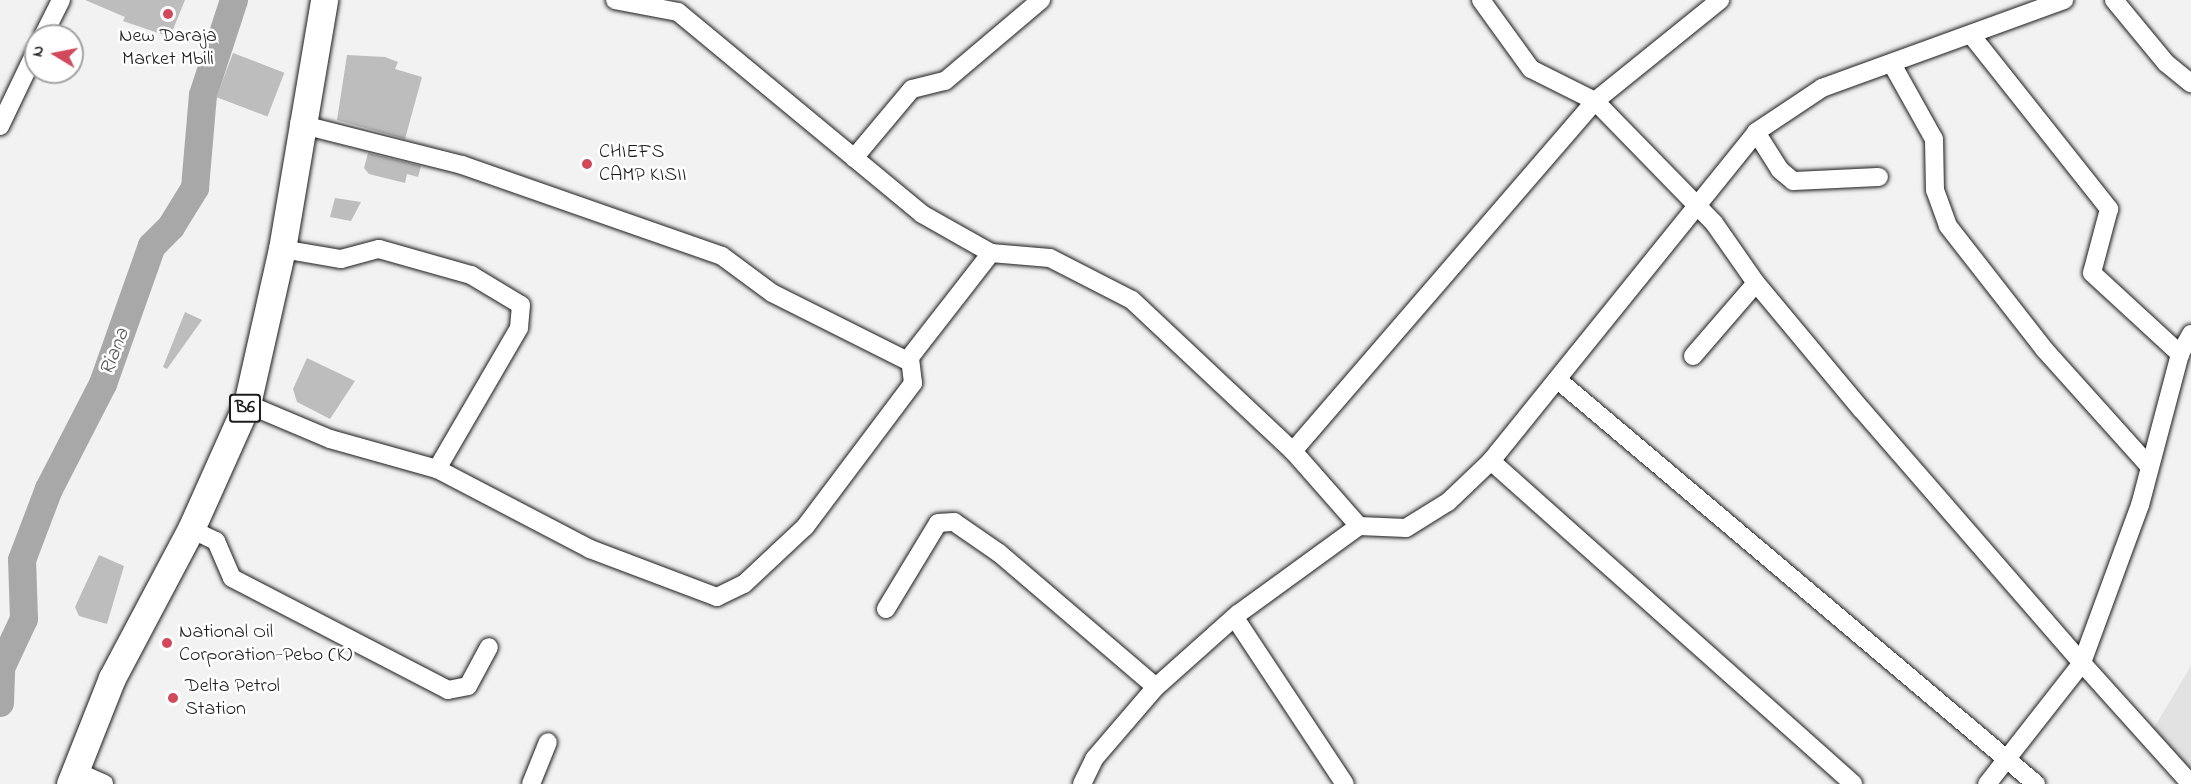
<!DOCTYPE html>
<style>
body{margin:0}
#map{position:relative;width:2191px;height:784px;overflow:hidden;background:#f2f2f2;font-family:"Indie Flower",sans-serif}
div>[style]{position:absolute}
.built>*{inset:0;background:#e2e2e2}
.river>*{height:28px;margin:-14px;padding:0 14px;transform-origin:14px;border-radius:14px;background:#a8a8a8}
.building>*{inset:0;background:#bdbdbd;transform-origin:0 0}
.roads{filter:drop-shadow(0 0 2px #1c1c1c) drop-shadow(0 0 2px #1c1c1c)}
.minor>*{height:18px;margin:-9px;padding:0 9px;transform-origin:9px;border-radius:9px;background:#fff}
.highway>*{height:27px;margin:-13.5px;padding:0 13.5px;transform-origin:13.5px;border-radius:13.5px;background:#fff}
.dots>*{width:16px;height:16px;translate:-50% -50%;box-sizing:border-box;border:3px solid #fff;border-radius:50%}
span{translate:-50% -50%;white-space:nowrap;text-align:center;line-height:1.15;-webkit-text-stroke:5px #fff;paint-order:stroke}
.shield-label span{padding:2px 4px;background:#fff;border:2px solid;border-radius:4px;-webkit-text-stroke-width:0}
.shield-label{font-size:18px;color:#1c1c1c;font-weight:700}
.poi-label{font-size:20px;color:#1c1c1c}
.left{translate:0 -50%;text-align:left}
.water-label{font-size:21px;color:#5b5b5b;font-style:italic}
.north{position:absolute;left:24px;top:24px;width:60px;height:60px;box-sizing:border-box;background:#fff;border:2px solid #a4a4a4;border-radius:50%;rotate:280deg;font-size:16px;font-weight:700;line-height:24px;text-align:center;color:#1c1c1c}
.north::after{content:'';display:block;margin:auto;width:21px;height:27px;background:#d1495b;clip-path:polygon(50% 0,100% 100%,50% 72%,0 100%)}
</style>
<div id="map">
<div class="built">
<i style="clip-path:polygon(2191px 666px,2191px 771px,2152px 731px)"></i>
</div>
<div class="river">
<i style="left:0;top:703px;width:35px;rotate:-88deg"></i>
<i style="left:1px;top:668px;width:54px;rotate:-64.9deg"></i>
<i style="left:24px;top:619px;width:59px;rotate:-91.9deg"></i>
<i style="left:22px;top:560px;width:76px;rotate:-69.2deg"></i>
<i style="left:49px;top:489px;width:118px;rotate:-62.8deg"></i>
<i style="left:103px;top:384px;width:146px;rotate:-70.5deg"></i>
<i style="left:152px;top:246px;width:27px;rotate:-45deg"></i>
<i style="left:171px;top:227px;width:46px;rotate:-58.4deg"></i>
<i style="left:195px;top:188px;width:93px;rotate:-85.1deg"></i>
<i style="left:203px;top:95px;width:100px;rotate:-71.9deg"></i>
</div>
<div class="building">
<i style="clip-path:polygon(85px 0,185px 0,170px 37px,123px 21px,125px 17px)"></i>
<i style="left:233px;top:53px;width:55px;height:47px;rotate:21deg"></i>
<i style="clip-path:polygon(347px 55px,385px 57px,398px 62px,395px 69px,422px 77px,405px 139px,337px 120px)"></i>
<i style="clip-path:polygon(368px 153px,421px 166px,418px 177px,407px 174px,405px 183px,369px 174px,364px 168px)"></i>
<i style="clip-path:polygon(335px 198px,361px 202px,351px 221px,330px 217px)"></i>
<i style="clip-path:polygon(185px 312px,202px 320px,167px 369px,163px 367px)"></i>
<i style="clip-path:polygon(307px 358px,355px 381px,330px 419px,297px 402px,293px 389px)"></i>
<i style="clip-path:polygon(99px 555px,124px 566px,107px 624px,79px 616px,75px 607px)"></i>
</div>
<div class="roads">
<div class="minor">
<i style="left:615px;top:0;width:64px;rotate:10.8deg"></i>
<i style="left:678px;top:12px;width:317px;rotate:39.6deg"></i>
<i style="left:922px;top:214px;width:79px;rotate:29.5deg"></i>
<i style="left:991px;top:253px;width:59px;rotate:4.8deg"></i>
<i style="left:1050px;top:258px;width:92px;rotate:27.1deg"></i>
<i style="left:1132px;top:300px;width:221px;rotate:43.2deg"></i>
<i style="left:1293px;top:451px;width:100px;rotate:48.7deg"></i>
<i style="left:1481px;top:0;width:85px;rotate:54.1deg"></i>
<i style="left:1531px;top:69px;width:72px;rotate:26.6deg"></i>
<i style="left:1595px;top:101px;width:170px;rotate:45.7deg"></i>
<i style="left:1714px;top:223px;width:73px;rotate:55deg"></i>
<i style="left:1756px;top:283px;width:165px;rotate:50.2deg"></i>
<i style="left:1862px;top:410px;width:335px;rotate:49deg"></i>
<i style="left:2082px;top:663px;width:154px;rotate:128.1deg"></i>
<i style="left:2114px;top:0;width:82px;rotate:50.5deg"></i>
<i style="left:2166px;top:63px;width:32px;rotate:39deg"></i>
<i style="left:43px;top:36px;width:40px;rotate:-63.4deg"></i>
<i style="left:1972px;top:36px;width:221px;rotate:51.6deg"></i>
<i style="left:2109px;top:209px;width:66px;rotate:104.9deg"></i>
<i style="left:2092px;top:273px;width:120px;rotate:42.6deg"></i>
<i style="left:1892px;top:64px;width:86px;rotate:60.8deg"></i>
<i style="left:1934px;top:139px;width:51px;rotate:88.9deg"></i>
<i style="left:1935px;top:190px;width:38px;rotate:70deg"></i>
<i style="left:1948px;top:226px;width:156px;rotate:52deg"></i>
<i style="left:2044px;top:349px;width:156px;rotate:48.1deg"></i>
<i style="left:299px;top:124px;width:168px;rotate:14.1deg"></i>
<i style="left:462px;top:165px;width:275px;rotate:19.3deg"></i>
<i style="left:722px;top:256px;width:62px;rotate:36.5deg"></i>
<i style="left:772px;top:293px;width:154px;rotate:26.6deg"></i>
<i style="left:0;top:126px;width:83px;rotate:-64.4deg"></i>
<i style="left:1756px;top:132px;width:45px;rotate:57.7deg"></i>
<i style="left:1780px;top:170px;width:17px;rotate:40deg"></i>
<i style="left:1793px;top:181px;width:86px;rotate:-2.7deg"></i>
<i style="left:854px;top:158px;width:90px;rotate:-50deg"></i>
<i style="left:912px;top:89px;width:34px;rotate:-14deg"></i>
<i style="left:945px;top:81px;width:126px;rotate:-40.2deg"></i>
<i style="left:282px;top:249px;width:60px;rotate:9.6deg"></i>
<i style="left:341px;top:259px;width:39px;rotate:-15deg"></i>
<i style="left:379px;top:249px;width:96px;rotate:15.8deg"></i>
<i style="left:471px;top:275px;width:58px;rotate:31deg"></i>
<i style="left:521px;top:305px;width:23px;rotate:95deg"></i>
<i style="left:519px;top:328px;width:163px;rotate:120.2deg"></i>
<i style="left:2191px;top:334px;width:23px;rotate:119deg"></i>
<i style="left:2180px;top:354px;width:156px;rotate:104.8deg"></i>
<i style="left:2140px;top:505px;width:168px;rotate:110.2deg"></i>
<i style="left:2082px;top:663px;width:163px;rotate:48deg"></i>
<i style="left:1693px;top:356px;width:96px;rotate:-49.2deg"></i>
<i style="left:1558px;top:380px;width:626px;rotate:40.2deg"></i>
<i style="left:247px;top:404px;width:90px;rotate:22.9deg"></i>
<i style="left:330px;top:439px;width:111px;rotate:15.7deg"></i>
<i style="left:437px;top:469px;width:173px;rotate:27.6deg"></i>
<i style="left:590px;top:549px;width:136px;rotate:20.7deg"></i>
<i style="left:717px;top:597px;width:30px;rotate:-26deg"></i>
<i style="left:744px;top:584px;width:83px;rotate:-43.1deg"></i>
<i style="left:805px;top:527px;width:180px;rotate:-53.1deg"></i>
<i style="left:913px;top:383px;width:26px;rotate:-97deg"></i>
<i style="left:910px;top:357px;width:132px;rotate:-52.1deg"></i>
<i style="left:1293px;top:451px;width:462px;rotate:-49.2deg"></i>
<i style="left:1595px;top:101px;width:161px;rotate:-38.9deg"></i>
<i style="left:1491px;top:461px;width:485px;rotate:41.7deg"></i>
<i style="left:191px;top:529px;width:28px;rotate:26deg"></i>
<i style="left:216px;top:541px;width:40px;rotate:66.6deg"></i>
<i style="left:232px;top:578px;width:243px;rotate:27.4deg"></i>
<i style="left:448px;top:690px;width:20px;rotate:-11deg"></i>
<i style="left:468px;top:686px;width:44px;rotate:-61.7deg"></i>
<i style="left:886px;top:609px;width:100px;rotate:-58.8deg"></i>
<i style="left:938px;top:523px;width:16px;rotate:-4deg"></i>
<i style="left:954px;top:522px;width:55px;rotate:34.6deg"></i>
<i style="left:999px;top:553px;width:206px;rotate:40.5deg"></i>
<i style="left:1235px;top:618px;width:199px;rotate:56.5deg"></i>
<i style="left:73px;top:770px;width:34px;rotate:24deg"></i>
<i style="left:531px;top:784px;width:45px;rotate:-68deg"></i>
<i style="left:1082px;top:784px;width:28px;rotate:-64deg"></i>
<i style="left:1094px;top:759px;width:95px;rotate:-49.3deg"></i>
<i style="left:1156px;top:687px;width:110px;rotate:-41.7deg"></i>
<i style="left:1238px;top:614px;width:150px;rotate:-36deg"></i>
<i style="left:1359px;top:526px;width:47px;rotate:2.4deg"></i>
<i style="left:1406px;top:528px;width:49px;rotate:-31.8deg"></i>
<i style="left:1448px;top:502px;width:59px;rotate:-43.6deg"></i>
<i style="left:1491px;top:461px;width:422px;rotate:-51.1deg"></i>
<i style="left:1756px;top:132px;width:79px;rotate:-33.7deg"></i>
<i style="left:1822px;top:88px;width:258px;rotate:-20deg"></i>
</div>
<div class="highway">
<i style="left:70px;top:784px;width:114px;rotate:-68.4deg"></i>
<i style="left:112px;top:678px;width:169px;rotate:-62.1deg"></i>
<i style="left:191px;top:529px;width:137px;rotate:-65.9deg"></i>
<i style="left:247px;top:404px;width:159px;rotate:-77.3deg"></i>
<i style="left:282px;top:249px;width:253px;rotate:-80.4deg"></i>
</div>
</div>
<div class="dots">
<i style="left:168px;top:14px;background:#d1495b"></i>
<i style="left:587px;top:164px;background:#d1495b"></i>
<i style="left:167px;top:643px;background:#d1495b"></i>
<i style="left:173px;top:698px;background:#d1495b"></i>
</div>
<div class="shield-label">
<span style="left:245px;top:408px">B6</span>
</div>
<div class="poi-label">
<span style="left:168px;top:48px">New Daraja<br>Market Mbili</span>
<span class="left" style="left:599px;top:164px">CHIEFS<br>CAMP KISII</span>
<span class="left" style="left:179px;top:644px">National Oil<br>Corporation-Pebo (K)</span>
<span class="left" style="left:185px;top:698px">Delta Petrol<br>Station</span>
</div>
<div class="water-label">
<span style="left:115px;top:352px;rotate:-69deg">Riana</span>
</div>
<div class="north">N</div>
</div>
